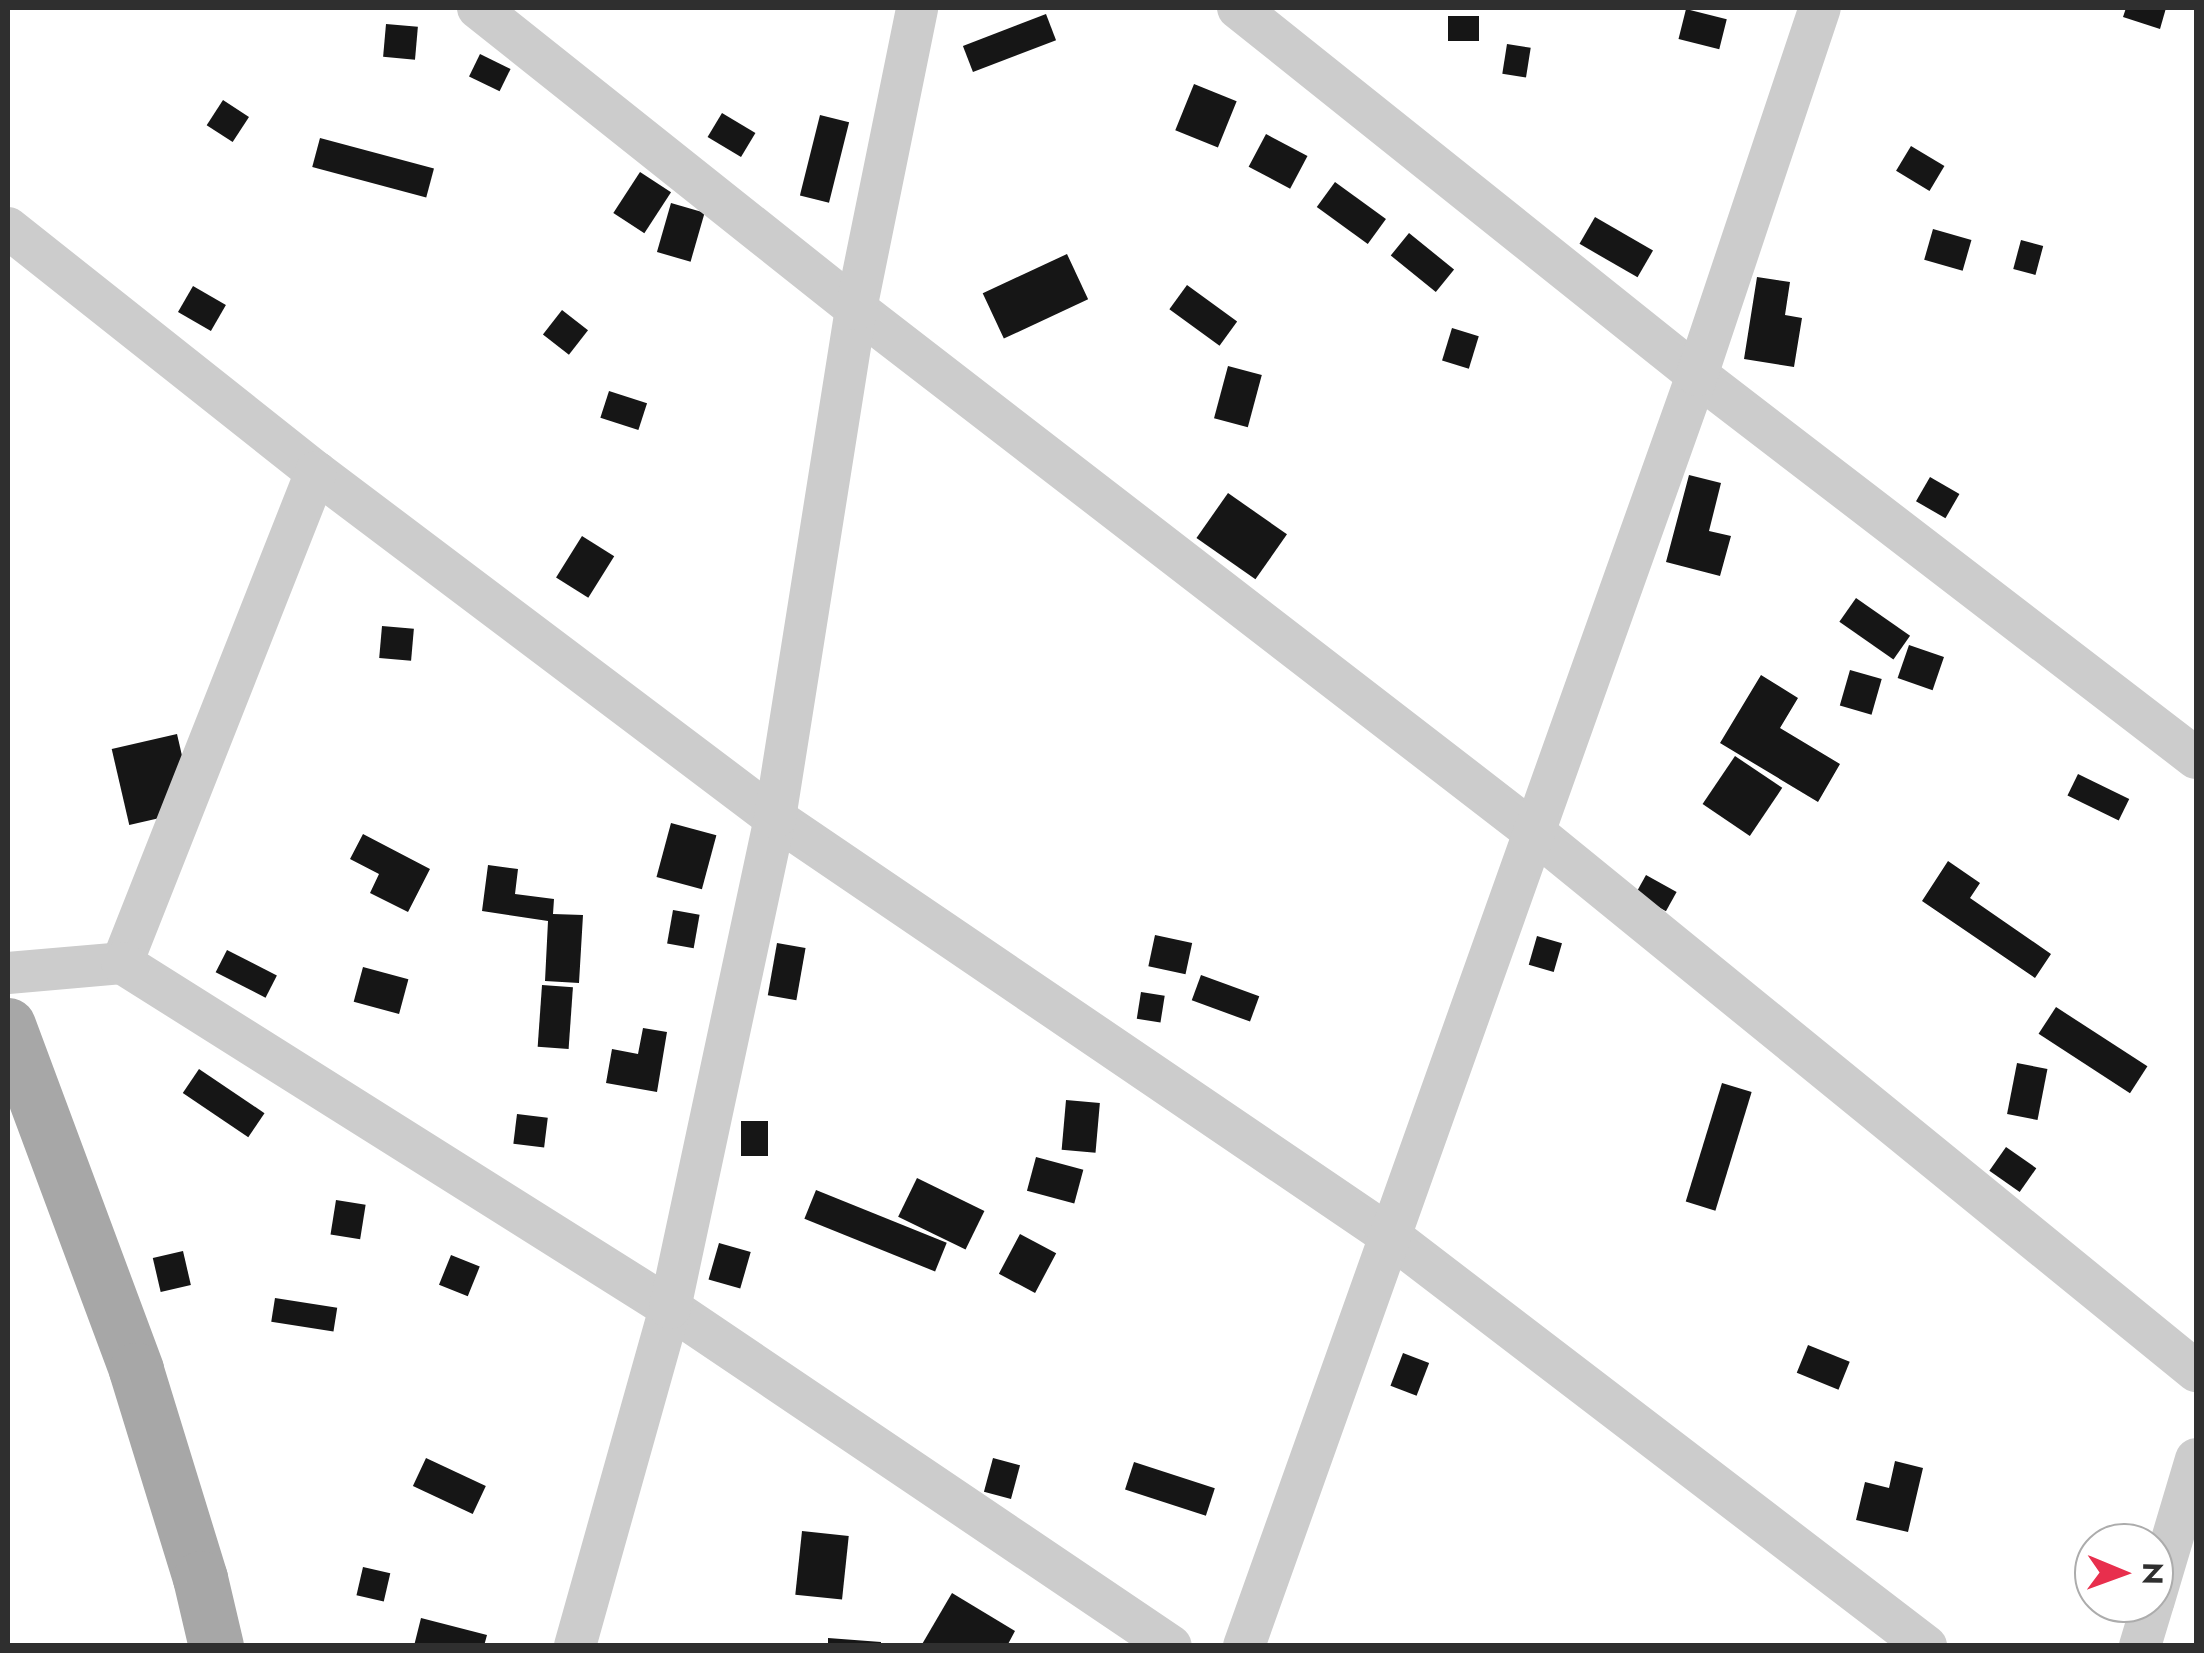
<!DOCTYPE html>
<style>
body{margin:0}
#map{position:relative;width:2204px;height:1653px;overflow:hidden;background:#fff;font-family:Jost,sans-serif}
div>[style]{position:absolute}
.building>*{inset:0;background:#161616;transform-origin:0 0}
.street>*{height:42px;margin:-21px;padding:0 21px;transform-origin:21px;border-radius:21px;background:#ccc}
.primary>*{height:55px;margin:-27.5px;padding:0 27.5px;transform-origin:27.5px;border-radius:27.5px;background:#a7a7a7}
span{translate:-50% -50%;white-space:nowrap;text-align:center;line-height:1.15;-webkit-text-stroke:10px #fff;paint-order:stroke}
.frame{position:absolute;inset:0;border:10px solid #2f2f2f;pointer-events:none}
.north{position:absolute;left:2074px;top:1523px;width:100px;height:100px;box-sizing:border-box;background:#fff;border:2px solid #acacac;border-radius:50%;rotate:91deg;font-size:28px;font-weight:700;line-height:40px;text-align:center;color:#2f2f2f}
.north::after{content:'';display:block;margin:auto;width:35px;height:45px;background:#e82f4d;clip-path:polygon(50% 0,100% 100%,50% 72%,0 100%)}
</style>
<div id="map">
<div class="building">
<i style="clip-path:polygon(2126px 8px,2166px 8px,2160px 29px,2123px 17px)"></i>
<i style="left:1686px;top:9px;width:42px;height:31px;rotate:14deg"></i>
<i style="left:1046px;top:14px;width:28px;height:89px;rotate:69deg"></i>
<i style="left:1448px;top:16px;width:31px;height:25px"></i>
<i style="left:386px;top:24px;width:32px;height:33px;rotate:5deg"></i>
<i style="left:1507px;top:44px;width:24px;height:30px;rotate:9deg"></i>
<i style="left:480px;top:54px;width:34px;height:25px;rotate:26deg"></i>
<i style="left:1194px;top:84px;width:46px;height:50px;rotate:22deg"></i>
<i style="left:223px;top:100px;width:31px;height:30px;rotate:33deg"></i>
<i style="left:722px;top:113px;width:39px;height:28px;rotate:31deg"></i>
<i style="left:820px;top:115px;width:30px;height:83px;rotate:14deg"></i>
<i style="left:1266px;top:134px;width:47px;height:37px;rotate:28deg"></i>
<i style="left:320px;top:138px;width:118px;height:30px;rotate:15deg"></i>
<i style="left:1911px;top:146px;width:39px;height:29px;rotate:31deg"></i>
<i style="left:640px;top:172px;width:37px;height:49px;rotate:33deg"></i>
<i style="left:1335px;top:182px;width:63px;height:31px;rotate:36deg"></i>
<i style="left:671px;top:203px;width:35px;height:51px;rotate:16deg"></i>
<i style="left:1595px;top:217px;width:67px;height:31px;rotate:30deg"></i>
<i style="left:1933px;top:229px;width:40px;height:32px;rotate:16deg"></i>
<i style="left:1409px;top:233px;width:58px;height:29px;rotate:39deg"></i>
<i style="left:2021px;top:240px;width:23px;height:30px;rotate:15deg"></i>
<i style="left:1067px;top:254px;width:50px;height:93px;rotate:65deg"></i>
<i style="clip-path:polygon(1757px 277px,1790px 282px,1785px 315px,1802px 318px,1794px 367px,1744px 359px)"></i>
<i style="left:1187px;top:285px;width:62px;height:30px;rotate:36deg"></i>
<i style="left:193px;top:286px;width:38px;height:30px;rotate:30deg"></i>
<i style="left:562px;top:310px;width:33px;height:31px;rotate:38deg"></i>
<i style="left:1452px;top:328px;width:28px;height:34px;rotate:17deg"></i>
<i style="left:1228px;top:366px;width:35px;height:54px;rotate:15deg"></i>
<i style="left:609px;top:391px;width:40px;height:28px;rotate:18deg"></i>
<i style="clip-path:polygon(1689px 475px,1721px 483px,1709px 531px,1731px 536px,1720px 576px,1666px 562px)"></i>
<i style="left:1930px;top:477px;width:34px;height:28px;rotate:30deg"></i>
<i style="left:1228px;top:493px;width:72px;height:55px;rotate:35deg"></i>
<i style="left:582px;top:536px;width:38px;height:49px;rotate:32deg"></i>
<i style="left:1856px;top:598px;width:66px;height:29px;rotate:35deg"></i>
<i style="left:382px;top:626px;width:32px;height:32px;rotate:5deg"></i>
<i style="left:1909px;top:645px;width:37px;height:35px;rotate:19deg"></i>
<i style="left:1850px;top:670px;width:33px;height:37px;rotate:16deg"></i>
<i style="clip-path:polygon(1761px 675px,1798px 698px,1780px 728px,1840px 764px,1818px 802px,1720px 743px)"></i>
<i style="left:177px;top:734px;width:78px;height:67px;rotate:77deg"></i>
<i style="left:1735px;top:756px;width:57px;height:58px;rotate:34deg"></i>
<i style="left:2078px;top:774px;width:57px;height:24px;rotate:26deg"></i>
<i style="left:671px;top:823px;width:47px;height:56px;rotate:15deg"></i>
<i style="clip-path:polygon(363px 834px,430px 869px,408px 912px,370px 893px,379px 874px,350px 859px)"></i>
<i style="clip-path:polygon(1948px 861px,1980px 883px,1970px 898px,2051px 954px,2035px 978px,1922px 901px)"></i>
<i style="clip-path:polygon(488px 865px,518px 869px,515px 894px,554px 899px,553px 914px,583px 915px,579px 983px,545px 981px,548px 921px,482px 911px)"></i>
<i style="left:1646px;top:875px;width:35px;height:22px;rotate:29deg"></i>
<i style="left:673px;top:910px;width:27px;height:34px;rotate:10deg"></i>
<i style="left:1155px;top:935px;width:38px;height:32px;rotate:12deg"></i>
<i style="left:1537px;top:936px;width:26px;height:30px;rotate:16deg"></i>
<i style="left:777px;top:943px;width:29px;height:53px;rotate:10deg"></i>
<i style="left:227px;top:950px;width:56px;height:25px;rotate:27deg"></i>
<i style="left:363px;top:967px;width:47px;height:36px;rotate:15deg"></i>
<i style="left:1201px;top:975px;width:62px;height:27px;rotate:20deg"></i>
<i style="left:542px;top:985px;width:31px;height:62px;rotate:4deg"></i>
<i style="left:1141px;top:992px;width:24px;height:27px;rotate:9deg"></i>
<i style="left:2056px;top:1007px;width:109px;height:32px;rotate:33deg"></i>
<i style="clip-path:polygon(643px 1028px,667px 1032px,657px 1092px,606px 1083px,612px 1049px,638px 1054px)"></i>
<i style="left:2017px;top:1063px;width:31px;height:52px;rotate:11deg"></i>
<i style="left:199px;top:1069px;width:79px;height:29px;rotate:34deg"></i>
<i style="left:1722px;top:1083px;width:31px;height:124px;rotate:17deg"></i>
<i style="left:1066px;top:1100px;width:34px;height:50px;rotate:5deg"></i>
<i style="left:517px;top:1114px;width:31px;height:30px;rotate:7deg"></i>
<i style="left:741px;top:1121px;width:27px;height:35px"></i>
<i style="left:2006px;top:1147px;width:37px;height:29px;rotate:35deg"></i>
<i style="left:1036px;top:1157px;width:49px;height:35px;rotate:15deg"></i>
<i style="left:917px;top:1178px;width:75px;height:43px;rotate:26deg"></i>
<i style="left:816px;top:1190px;width:141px;height:31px;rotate:22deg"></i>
<i style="left:336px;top:1200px;width:30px;height:35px;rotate:9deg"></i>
<i style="left:1020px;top:1234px;width:41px;height:45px;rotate:28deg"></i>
<i style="left:719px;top:1243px;width:33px;height:38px;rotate:16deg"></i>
<i style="left:183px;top:1251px;width:35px;height:31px;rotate:77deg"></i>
<i style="left:451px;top:1255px;width:31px;height:32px;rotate:22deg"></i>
<i style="left:275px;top:1298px;width:63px;height:24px;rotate:9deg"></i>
<i style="left:1808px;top:1345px;width:45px;height:30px;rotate:22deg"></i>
<i style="left:1403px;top:1353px;width:28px;height:35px;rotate:21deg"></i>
<i style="left:426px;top:1458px;width:66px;height:31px;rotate:25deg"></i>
<i style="left:993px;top:1458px;width:28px;height:35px;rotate:15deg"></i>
<i style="clip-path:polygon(1895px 1461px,1923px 1468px,1908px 1532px,1856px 1520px,1865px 1482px,1889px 1488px)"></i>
<i style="left:1134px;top:1462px;width:85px;height:29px;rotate:18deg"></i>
<i style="left:802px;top:1531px;width:47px;height:64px;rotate:6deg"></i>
<i style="left:363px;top:1567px;width:28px;height:29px;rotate:13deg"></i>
<i style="clip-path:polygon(952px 1593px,1015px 1631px,1007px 1646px,921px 1646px)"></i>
<i style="clip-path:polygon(421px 1618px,487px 1635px,484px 1646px,414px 1646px)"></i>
<i style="clip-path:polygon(828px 1638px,881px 1642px,881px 1646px,828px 1646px)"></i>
</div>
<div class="street">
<i style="left:478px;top:8px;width:483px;rotate:38.5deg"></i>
<i style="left:856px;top:309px;width:856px;rotate:37.65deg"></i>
<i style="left:1534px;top:832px;width:854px;rotate:39.15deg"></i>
<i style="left:1238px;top:8px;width:588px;rotate:38.64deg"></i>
<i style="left:1697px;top:375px;width:629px;rotate:37.51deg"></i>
<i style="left:8px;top:228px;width:393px;rotate:38.4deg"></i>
<i style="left:316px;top:472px;width:575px;rotate:37.01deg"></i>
<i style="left:775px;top:818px;width:744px;rotate:34.2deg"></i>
<i style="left:1390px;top:1236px;width:675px;rotate:37.41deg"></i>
<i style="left:122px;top:963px;width:528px;rotate:-68.44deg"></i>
<i style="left:8px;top:973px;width:114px;rotate:-5deg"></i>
<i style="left:122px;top:963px;width:648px;rotate:32.19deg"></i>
<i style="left:670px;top:1308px;width:604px;rotate:34.01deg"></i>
<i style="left:2154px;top:1600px;width:147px;rotate:-73.4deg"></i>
<i style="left:575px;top:1646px;width:351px;rotate:-74.3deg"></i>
<i style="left:670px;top:1308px;width:501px;rotate:-77.91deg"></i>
<i style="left:775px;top:818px;width:515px;rotate:-80.96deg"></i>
<i style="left:856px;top:309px;width:307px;rotate:-78.5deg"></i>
<i style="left:1244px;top:1646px;width:1349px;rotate:-70.38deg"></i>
<i style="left:1697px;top:375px;width:387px;rotate:-71.5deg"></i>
<i style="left:2140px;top:1646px;width:45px;rotate:-73.2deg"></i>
</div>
<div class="primary">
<i style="left:8px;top:1025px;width:368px;rotate:69.6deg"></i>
<i style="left:136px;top:1370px;width:218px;rotate:72.9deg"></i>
<i style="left:200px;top:1578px;width:70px;rotate:76.8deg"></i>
</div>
<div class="frame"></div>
<div class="north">N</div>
</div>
